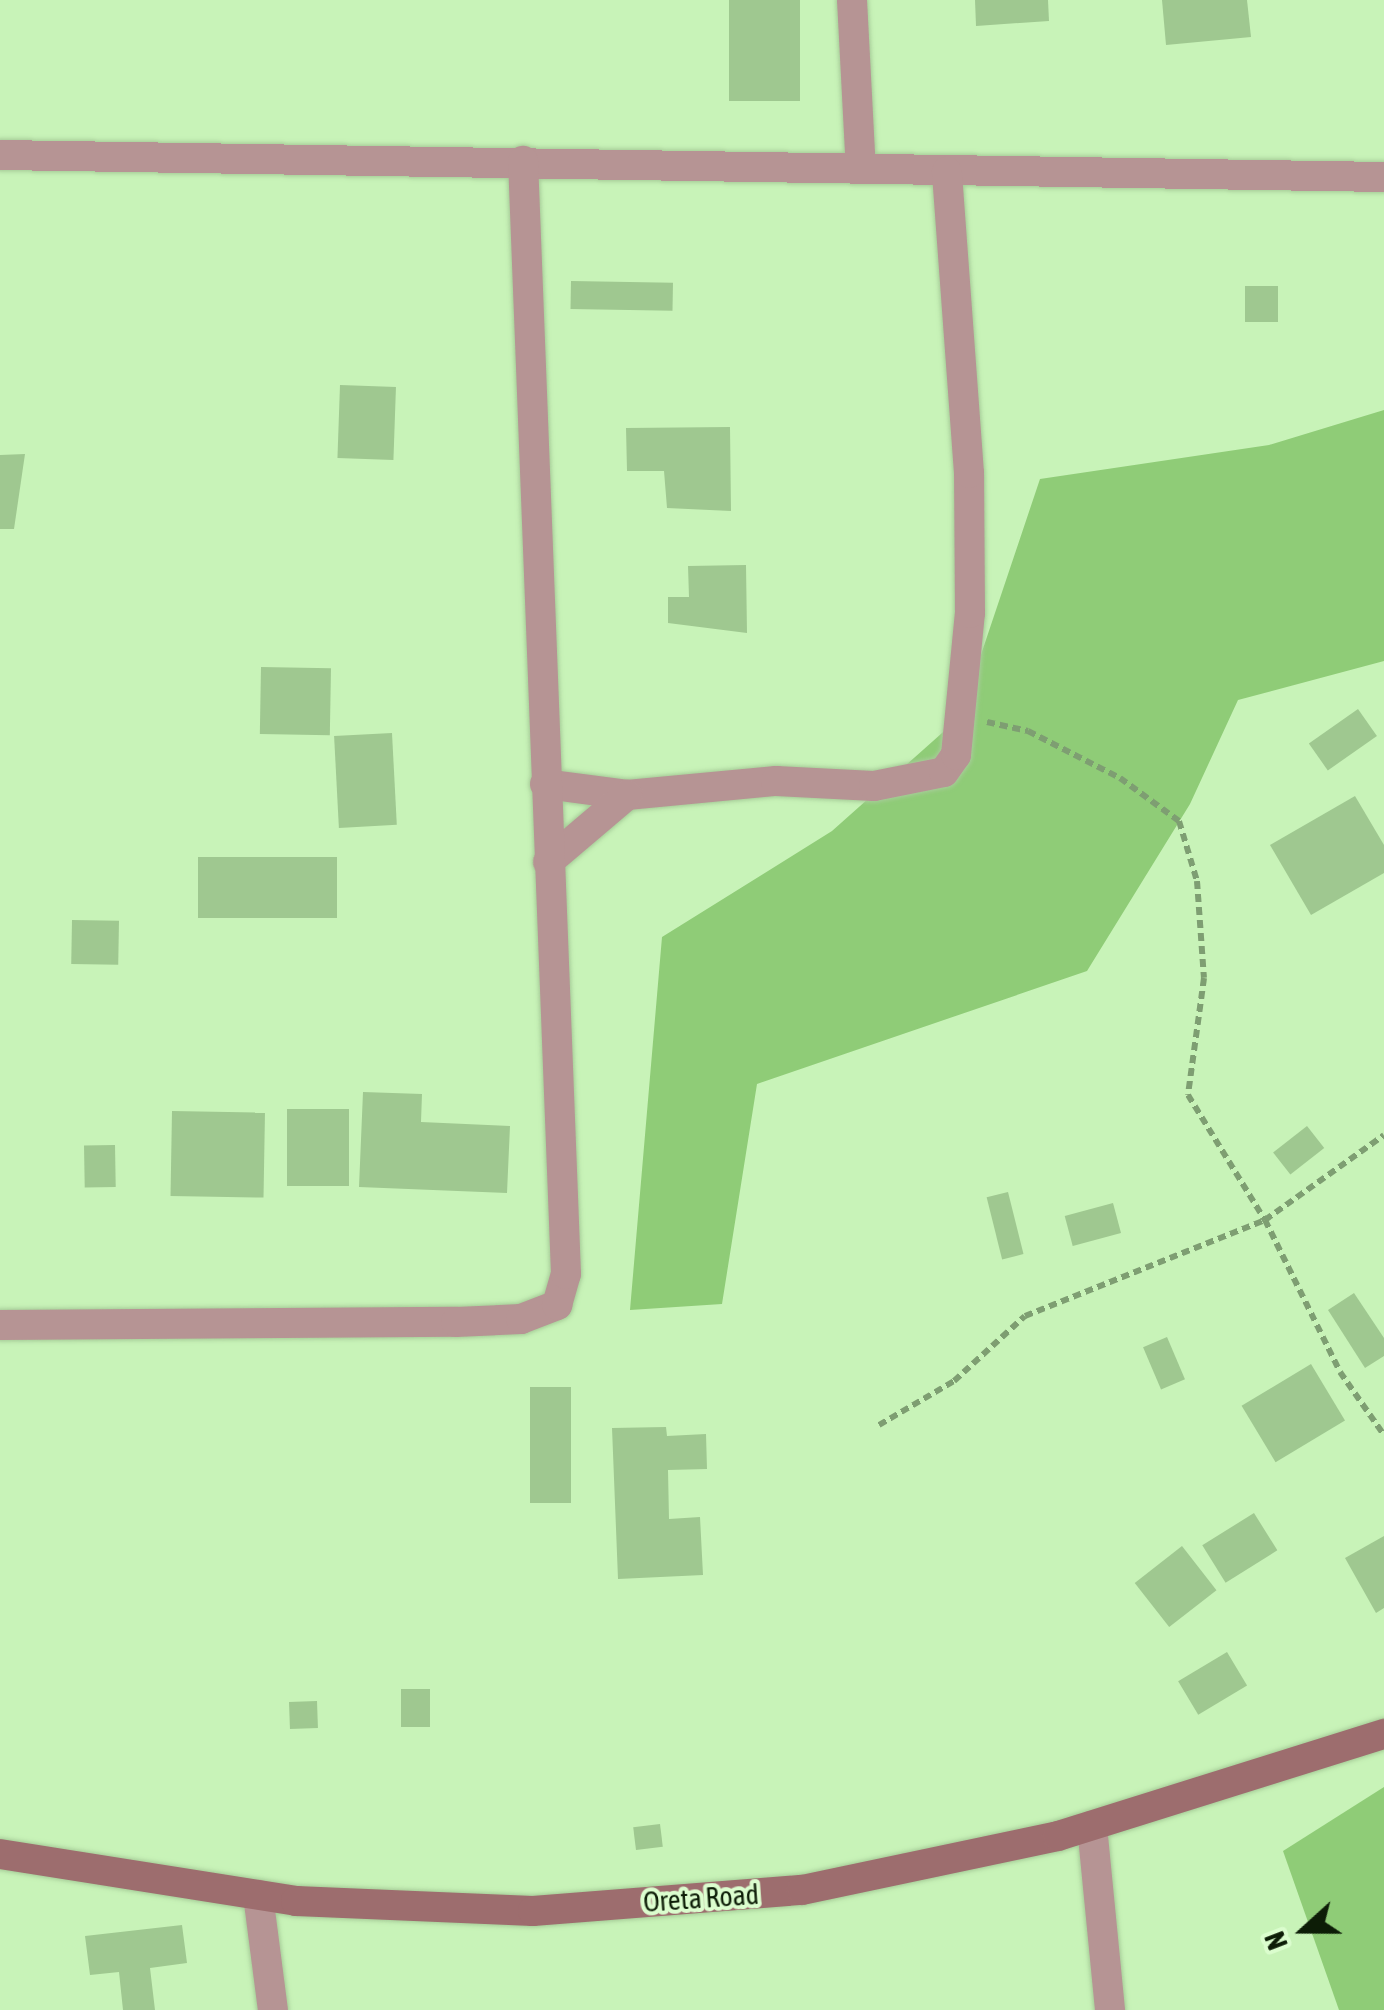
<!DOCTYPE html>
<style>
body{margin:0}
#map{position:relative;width:1384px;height:2010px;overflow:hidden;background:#c8f3b8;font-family:"Asap Condensed",sans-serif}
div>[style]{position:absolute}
.green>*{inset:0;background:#8fcc77}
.building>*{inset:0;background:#9fc890;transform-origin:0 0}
.path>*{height:6px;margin-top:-3px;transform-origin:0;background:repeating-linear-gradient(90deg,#7e9e72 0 8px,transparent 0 13px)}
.roads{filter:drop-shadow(0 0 2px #a6cc98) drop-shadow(0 0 2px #a6cc98)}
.street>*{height:30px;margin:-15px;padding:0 15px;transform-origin:15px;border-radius:15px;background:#b69494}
.secondary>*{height:30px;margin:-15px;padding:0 15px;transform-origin:15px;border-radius:15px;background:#9d6d6e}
span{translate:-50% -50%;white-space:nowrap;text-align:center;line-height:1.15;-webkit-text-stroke:8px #dbfdce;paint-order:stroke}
.street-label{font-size:28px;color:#0d1d07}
.north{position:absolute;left:1254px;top:1880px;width:100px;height:100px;-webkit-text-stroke:8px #dbfdce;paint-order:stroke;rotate:249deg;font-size:28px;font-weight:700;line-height:40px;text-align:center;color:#0d1d07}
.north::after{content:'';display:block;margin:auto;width:35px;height:45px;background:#0d1d07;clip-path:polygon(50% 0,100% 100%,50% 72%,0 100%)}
</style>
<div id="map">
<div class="green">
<i style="clip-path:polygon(1384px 410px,1384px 661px,1238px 700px,1190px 804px,1087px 971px,757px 1084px,722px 1304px,630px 1310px,662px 937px,832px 831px,960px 717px,1040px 479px,1269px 445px)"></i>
<i style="clip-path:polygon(1384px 1787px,1384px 2010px,1339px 2010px,1283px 1851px)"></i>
</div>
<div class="building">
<i style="left:729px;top:0;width:71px;height:101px"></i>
<i style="clip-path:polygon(975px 0,1048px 0,1049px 21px,976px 26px)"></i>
<i style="clip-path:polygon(1162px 0,1247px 0,1251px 37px,1166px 45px)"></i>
<i style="left:571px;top:281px;width:102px;height:28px;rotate:1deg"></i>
<i style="left:1245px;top:286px;width:33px;height:36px"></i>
<i style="left:340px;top:385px;width:56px;height:73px;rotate:2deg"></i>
<i style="clip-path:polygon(730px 427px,731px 511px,667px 508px,664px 471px,627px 471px,626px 428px)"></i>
<i style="clip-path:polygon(25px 454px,14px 529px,0 529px,0 455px)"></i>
<i style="clip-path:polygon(746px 565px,747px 633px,668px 623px,668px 597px,689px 597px,688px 566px)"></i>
<i style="left:261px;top:667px;width:70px;height:67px;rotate:1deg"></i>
<i style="left:1358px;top:709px;width:33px;height:60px;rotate:55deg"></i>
<i style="left:392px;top:733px;width:92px;height:58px;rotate:87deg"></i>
<i style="clip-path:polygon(1355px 796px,1384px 845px,1384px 873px,1311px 915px,1270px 845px)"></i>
<i style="left:198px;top:857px;width:139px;height:61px"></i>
<i style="left:72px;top:920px;width:47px;height:44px;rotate:1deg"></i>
<i style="clip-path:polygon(363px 1092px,422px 1094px,421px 1122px,510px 1126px,507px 1193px,359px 1187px)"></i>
<i style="left:287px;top:1109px;width:62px;height:77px"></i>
<i style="left:172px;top:1111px;width:93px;height:85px;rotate:1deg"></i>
<i style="left:1307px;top:1126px;width:28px;height:43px;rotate:52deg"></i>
<i style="left:115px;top:1145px;width:42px;height:31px;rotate:89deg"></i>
<i style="left:1008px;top:1192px;width:64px;height:22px;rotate:76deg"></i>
<i style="left:1113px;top:1203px;width:31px;height:50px;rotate:75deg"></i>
<i style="clip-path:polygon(1354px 1293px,1384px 1338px,1384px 1356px,1365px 1368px,1328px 1310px)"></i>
<i style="left:1167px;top:1337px;width:46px;height:26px;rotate:67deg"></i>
<i style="left:1311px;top:1364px;width:66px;height:81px;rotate:59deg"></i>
<i style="left:530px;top:1387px;width:41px;height:116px"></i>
<i style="clip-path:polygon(666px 1427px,667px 1436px,706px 1434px,707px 1469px,668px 1470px,669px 1519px,700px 1517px,703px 1575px,618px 1579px,612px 1428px)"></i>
<i style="left:1254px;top:1513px;width:44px;height:61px;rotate:58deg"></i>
<i style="clip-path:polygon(1384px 1536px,1384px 1608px,1376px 1613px,1345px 1558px)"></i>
<i style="left:1182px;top:1546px;width:56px;height:60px;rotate:52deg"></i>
<i style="left:1227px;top:1652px;width:39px;height:57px;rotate:59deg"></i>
<i style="left:401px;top:1689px;width:29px;height:38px"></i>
<i style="left:317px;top:1701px;width:27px;height:28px;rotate:88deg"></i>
<i style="left:660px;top:1824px;width:23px;height:27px;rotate:83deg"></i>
<i style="clip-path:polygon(182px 1925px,187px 1963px,150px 1968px,155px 2010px,123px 2010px,119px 1972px,90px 1975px,85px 1936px)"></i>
</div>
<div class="path">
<i style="left:987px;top:722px;width:42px;rotate:12.4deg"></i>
<i style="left:1028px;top:731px;width:103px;rotate:27.1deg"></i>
<i style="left:1120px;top:778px;width:73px;rotate:36.1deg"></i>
<i style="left:1179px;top:821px;width:63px;rotate:73.3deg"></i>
<i style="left:1197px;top:881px;width:97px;rotate:85.9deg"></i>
<i style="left:1204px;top:978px;width:118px;rotate:97.8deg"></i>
<i style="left:1188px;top:1095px;width:147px;rotate:58.4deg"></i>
<i style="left:1265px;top:1220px;width:146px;rotate:-35.5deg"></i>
<i style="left:879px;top:1425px;width:87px;rotate:-30.4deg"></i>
<i style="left:954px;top:1381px;width:96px;rotate:-42.5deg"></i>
<i style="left:1025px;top:1316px;width:258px;rotate:-21.8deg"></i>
<i style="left:1265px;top:1220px;width:169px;rotate:63.7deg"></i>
<i style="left:1340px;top:1372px;width:77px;rotate:55.1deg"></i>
</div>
<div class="roads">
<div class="street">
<i style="left:852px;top:0;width:169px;rotate:87deg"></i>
<i style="left:0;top:155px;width:1384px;rotate:0.91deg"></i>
<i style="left:545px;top:784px;width:83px;rotate:7.6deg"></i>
<i style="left:627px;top:795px;width:150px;rotate:-5.4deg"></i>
<i style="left:776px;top:781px;width:98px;rotate:2.9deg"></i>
<i style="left:874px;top:786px;width:71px;rotate:-11.3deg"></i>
<i style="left:944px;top:772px;width:21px;rotate:-55deg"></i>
<i style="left:956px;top:755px;width:143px;rotate:-84.4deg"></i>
<i style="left:970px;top:613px;width:140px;rotate:-90.4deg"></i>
<i style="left:969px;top:473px;width:302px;rotate:-94.2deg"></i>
<i style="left:548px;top:862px;width:104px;rotate:-40.3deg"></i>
<i style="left:0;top:1325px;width:456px;rotate:-0.4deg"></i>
<i style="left:456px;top:1322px;width:65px;rotate:-2.6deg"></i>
<i style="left:521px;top:1319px;width:39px;rotate:-21deg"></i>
<i style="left:557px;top:1305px;width:32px;rotate:-74deg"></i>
<i style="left:566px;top:1274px;width:1114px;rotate:-92.21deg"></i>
<i style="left:1092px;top:1826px;width:185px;rotate:84.4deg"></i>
<i style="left:258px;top:1895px;width:116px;rotate:82.6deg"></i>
</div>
<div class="secondary">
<i style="left:0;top:1854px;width:300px;rotate:9deg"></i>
<i style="left:296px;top:1901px;width:237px;rotate:2.4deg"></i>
<i style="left:533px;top:1911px;width:270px;rotate:-4.5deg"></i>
<i style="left:802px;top:1890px;width:262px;rotate:-11.9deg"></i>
<i style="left:1058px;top:1836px;width:342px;rotate:-17.4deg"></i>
</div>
</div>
<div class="street-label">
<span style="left:701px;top:1898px;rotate:-4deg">Oreta Road</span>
</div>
<div class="north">N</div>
</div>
